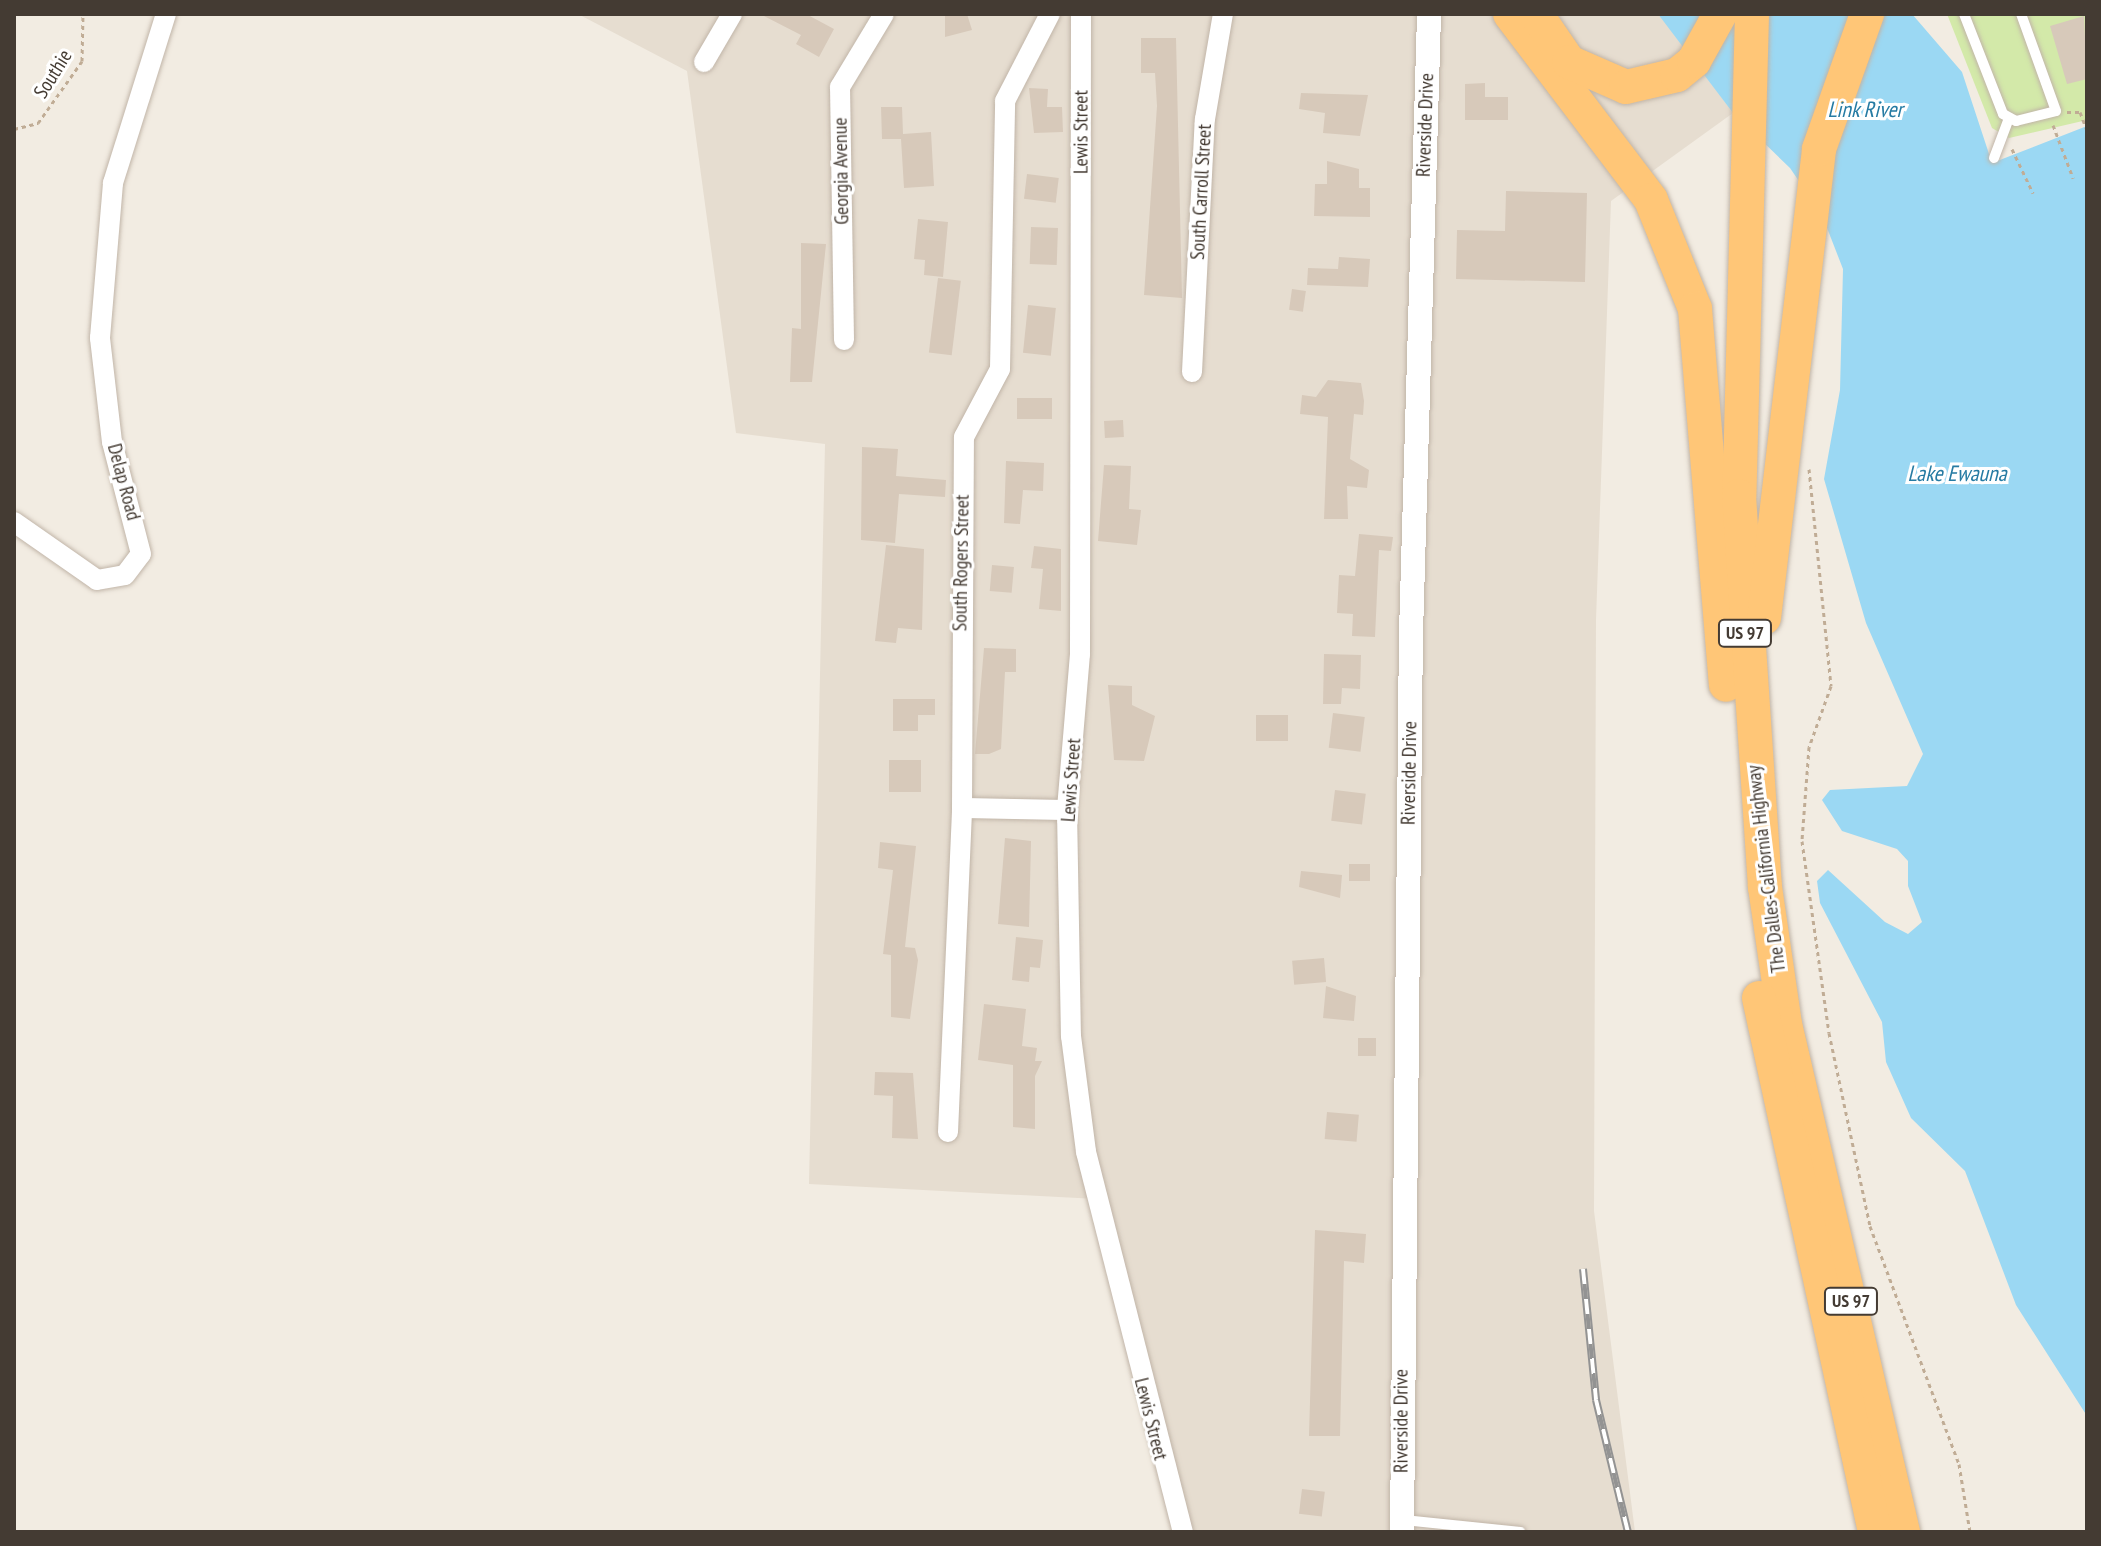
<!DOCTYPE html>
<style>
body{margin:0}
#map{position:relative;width:2101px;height:1546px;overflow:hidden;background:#f2ece2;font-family:"PT Sans Narrow",sans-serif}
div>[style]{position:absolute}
.residential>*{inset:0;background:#e6ddd0}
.green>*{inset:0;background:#d3e9a9}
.water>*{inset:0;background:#9bd8f3}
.building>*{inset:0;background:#d7c9ba;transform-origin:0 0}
.path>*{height:3px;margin-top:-1.5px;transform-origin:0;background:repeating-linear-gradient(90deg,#c0ac95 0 4px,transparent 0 8px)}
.roads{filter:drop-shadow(0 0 2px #c1b5a8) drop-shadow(0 0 2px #c1b5a8)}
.service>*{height:10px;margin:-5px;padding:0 5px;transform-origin:5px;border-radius:5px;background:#fff}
.minor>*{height:20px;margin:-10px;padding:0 10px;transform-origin:10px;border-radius:10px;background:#fff}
.tertiary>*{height:24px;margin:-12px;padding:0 12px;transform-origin:12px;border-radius:12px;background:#fff}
.trunk>*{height:34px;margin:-17px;padding:0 17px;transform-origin:17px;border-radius:17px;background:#ffc677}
.rail>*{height:8px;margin-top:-4px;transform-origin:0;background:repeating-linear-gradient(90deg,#fff 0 15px,#939393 0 30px);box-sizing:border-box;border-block:2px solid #939393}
span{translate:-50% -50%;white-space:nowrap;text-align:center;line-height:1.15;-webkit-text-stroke:6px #fff;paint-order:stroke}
.shield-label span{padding:2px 6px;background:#fff;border:2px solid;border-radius:6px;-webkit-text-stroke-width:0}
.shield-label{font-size:18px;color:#443b33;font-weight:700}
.street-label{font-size:20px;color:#443b33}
.water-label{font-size:22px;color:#267ba3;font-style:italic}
.frame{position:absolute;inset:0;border:16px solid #443b33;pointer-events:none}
</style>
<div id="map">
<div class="residential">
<i style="clip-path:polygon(578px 14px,1661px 14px,1733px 113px,1611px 201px,1596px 620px,1594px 1211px,1635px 1532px,1183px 1532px,1097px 1199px,809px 1184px,825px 444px,736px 433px,687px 71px)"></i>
</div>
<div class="green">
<i style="clip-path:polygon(1947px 14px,2087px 14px,2087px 120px,2009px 138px,1992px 128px)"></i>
</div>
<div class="water">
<i style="clip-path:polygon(1658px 14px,1912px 14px,1962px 72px,1992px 163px,2087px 126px,2087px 1416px,2016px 1305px,1965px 1171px,1911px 1118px,1886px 1062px,1882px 1022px,1820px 903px,1817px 881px,1828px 870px,1885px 922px,1908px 934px,1922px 922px,1908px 886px,1908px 861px,1897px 849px,1842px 831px,1822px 800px,1830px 790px,1907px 786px,1923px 754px,1866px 623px,1824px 479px,1840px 390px,1843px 269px,1822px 215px,1790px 168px,1733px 113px)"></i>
</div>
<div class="building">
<i style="clip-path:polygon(760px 14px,806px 14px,834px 29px,819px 57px,796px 44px,801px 35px)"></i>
<i style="clip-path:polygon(945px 14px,967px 14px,972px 30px,945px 37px)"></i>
<i style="clip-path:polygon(2084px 16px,2087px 79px,2067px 84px,2050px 26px)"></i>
<i style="clip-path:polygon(1141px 38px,1176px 38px,1182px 298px,1144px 295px,1157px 106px,1155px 73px,1141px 73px)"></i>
<i style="clip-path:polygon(1485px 83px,1485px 97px,1508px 97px,1508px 120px,1465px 120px,1465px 84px)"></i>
<i style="clip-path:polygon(1029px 88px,1048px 89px,1047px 107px,1062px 107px,1063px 132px,1034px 133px)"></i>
<i style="clip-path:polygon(1301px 93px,1368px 95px,1360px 136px,1323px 133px,1325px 113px,1299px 109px)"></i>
<i style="clip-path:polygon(881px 107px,902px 107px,903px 134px,931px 132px,934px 186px,904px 188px,901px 139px,882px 139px)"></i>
<i style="clip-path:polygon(1327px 161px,1359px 169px,1359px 188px,1370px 188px,1370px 217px,1314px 216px,1315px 184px,1327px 184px)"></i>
<i style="left:1027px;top:174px;width:32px;height:25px;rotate:7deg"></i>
<i style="clip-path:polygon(1506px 191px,1587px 193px,1585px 282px,1456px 279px,1457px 230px,1505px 231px)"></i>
<i style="clip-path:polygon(918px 219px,948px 222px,943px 277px,924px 275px,925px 260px,914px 259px)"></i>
<i style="left:1031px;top:227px;width:27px;height:37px;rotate:2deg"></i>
<i style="clip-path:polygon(801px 243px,826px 244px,812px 382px,790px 382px,792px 328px,801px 329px)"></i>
<i style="clip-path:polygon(1339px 257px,1370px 259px,1368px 287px,1307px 285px,1308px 268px,1338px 269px)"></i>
<i style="left:938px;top:278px;width:23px;height:75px;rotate:7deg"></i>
<i style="left:1292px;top:289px;width:14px;height:21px;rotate:8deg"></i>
<i style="left:1028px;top:305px;width:28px;height:48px;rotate:6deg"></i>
<i style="clip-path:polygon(1328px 380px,1361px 383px,1364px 401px,1363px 415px,1354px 414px,1350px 459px,1369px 470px,1367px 488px,1347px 486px,1348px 519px,1324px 519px,1328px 417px,1300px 414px,1302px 395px,1316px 397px)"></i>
<i style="left:1052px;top:398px;width:21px;height:35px;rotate:90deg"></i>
<i style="left:1123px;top:420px;width:17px;height:19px;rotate:87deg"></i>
<i style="clip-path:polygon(862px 447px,898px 449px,896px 476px,946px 480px,945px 497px,899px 494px,895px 543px,861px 540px)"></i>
<i style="clip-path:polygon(1006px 461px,1044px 463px,1043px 491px,1023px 490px,1020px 524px,1004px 523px)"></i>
<i style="clip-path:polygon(1104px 465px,1131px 466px,1129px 509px,1141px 510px,1137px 545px,1098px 541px)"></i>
<i style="clip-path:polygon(1359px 534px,1393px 537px,1391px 551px,1379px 550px,1375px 637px,1352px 636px,1353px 614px,1337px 613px,1339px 575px,1355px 576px)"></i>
<i style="clip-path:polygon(886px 545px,924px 549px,922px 630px,898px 628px,896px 643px,875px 641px)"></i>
<i style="clip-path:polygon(1034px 546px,1061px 549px,1061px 611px,1039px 609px,1043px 569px,1031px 568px)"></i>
<i style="left:992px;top:565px;width:22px;height:26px;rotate:5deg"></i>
<i style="clip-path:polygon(984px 648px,1016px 649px,1016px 672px,1005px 672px,1001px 749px,989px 754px,975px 754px)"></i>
<i style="clip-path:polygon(1324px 654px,1361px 655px,1360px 689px,1342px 688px,1341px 704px,1323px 704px)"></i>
<i style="clip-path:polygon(1108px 685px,1132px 686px,1132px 705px,1155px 716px,1144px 761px,1114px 760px)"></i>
<i style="clip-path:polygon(893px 699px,935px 699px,935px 715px,918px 715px,918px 731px,893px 731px)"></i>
<i style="left:1333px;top:713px;width:32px;height:35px;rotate:7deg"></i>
<i style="left:1256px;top:715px;width:32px;height:26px"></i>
<i style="left:889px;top:760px;width:32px;height:32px"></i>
<i style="left:1335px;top:790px;width:31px;height:31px;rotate:7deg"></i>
<i style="clip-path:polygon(1005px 838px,1031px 841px,1029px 927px,998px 924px)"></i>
<i style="clip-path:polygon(880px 842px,916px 846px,905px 947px,915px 948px,918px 960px,910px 1019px,891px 1017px,891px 955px,883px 954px,893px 870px,878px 868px)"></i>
<i style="left:1349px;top:864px;width:21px;height:17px"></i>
<i style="clip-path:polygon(1301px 871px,1342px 875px,1340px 898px,1299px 887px)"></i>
<i style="clip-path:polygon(1016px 937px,1043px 940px,1040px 968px,1030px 967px,1029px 982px,1012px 980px)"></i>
<i style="left:1324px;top:958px;width:24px;height:32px;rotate:85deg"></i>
<i style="clip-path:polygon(1326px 986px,1356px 996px,1354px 1021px,1323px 1018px)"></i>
<i style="clip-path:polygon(984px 1004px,1026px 1009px,1022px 1046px,1037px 1048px,1035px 1061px,1042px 1061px,1035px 1076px,1035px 1129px,1013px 1127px,1013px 1065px,978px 1060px)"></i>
<i style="left:1358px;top:1038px;width:18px;height:18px"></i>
<i style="clip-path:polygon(875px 1072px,913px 1073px,918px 1139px,892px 1138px,893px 1096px,874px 1095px)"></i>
<i style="left:1327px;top:1112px;width:32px;height:27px;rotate:5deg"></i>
<i style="clip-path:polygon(1315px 1230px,1366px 1234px,1364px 1263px,1344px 1261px,1340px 1436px,1309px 1436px)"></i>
<i style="left:1302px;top:1489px;width:23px;height:25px;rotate:7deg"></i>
</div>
<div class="path">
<i style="left:2067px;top:112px;width:13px"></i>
<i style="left:2080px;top:112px;width:19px;rotate:69deg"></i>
<i style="left:2053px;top:125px;width:57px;rotate:69.3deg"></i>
<i style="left:14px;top:129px;width:25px;rotate:-14deg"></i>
<i style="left:38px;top:123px;width:76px;rotate:-54.6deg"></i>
<i style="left:82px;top:61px;width:47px;rotate:-88.8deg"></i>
<i style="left:2012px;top:149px;width:49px;rotate:64.5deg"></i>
<i style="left:1809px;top:469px;width:218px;rotate:84.2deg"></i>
<i style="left:1831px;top:686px;width:65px;rotate:109.8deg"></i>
<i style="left:1809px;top:747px;width:94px;rotate:94.3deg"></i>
<i style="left:1802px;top:841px;width:194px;rotate:82deg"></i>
<i style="left:1829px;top:1033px;width:197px;rotate:78deg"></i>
<i style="left:1870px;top:1226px;width:254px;rotate:69.5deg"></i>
<i style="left:1959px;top:1464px;width:69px;rotate:80.8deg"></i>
</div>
<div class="roads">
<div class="service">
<i style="left:1964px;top:14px;width:107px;rotate:68.7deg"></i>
<i style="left:2003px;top:114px;width:15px;rotate:28deg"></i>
<i style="left:2016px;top:121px;width:41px;rotate:-14deg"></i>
<i style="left:2056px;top:111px;width:103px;rotate:-109.8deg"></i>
<i style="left:1994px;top:158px;width:43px;rotate:-69.4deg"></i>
<i style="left:1404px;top:1520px;width:117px;rotate:5.9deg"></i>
</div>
<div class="minor">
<i style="left:1081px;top:14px;width:640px;rotate:90.09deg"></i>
<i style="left:1080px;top:654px;width:157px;rotate:94.8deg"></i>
<i style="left:1067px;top:810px;width:226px;rotate:89deg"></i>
<i style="left:1071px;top:1036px;width:117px;rotate:82.6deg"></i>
<i style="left:1086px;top:1152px;width:392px;rotate:75.7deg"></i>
<i style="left:704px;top:62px;width:56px;rotate:-59.7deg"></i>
<i style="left:844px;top:340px;width:253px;rotate:-90.9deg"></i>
<i style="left:840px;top:87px;width:85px;rotate:-58.9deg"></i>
<i style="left:1192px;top:372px;width:253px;rotate:-87.1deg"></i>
<i style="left:1205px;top:119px;width:107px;rotate:-80.3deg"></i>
<i style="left:14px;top:522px;width:101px;rotate:34.9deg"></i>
<i style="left:97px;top:580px;width:28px;rotate:-10deg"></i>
<i style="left:125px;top:575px;width:26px;rotate:-53deg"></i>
<i style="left:141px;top:554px;width:116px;rotate:-104.5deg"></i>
<i style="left:112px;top:442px;width:105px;rotate:-96.6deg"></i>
<i style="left:100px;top:338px;width:156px;rotate:-85.2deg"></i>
<i style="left:113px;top:183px;width:177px;rotate:-72.6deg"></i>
<i style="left:962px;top:808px;width:105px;rotate:1.1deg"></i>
<i style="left:948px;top:1132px;width:324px;rotate:-87.5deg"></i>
<i style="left:962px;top:808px;width:371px;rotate:-89.7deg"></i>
<i style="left:964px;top:437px;width:77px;rotate:-62.1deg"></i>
<i style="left:1000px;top:369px;width:268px;rotate:-88.9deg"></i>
<i style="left:1005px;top:101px;width:98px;rotate:-62.7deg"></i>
</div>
<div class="tertiary">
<i style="left:1402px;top:1532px;width:899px;rotate:-89.43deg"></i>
<i style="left:1411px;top:633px;width:619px;rotate:-88.33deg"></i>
</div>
<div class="trunk">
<i style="left:1510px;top:14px;width:233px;rotate:52.8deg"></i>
<i style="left:1651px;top:200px;width:118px;rotate:68deg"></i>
<i style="left:1695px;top:309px;width:377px;rotate:85.3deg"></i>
<i style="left:1536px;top:14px;width:58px;rotate:55.5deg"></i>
<i style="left:1569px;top:62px;width:62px;rotate:23.7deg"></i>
<i style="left:1626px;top:87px;width:52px;rotate:-13.2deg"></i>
<i style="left:1677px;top:75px;width:22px;rotate:-39deg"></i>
<i style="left:1694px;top:61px;width:54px;rotate:-61deg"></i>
<i style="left:1752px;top:14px;width:482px;rotate:91.5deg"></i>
<i style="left:1739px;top:496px;width:392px;rotate:86.2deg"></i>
<i style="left:1765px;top:887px;width:138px;rotate:81.7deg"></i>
<i style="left:1785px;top:1024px;width:522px;rotate:76.92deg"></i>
<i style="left:1764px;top:618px;width:472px;rotate:-83.3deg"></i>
<i style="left:1819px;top:149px;width:143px;rotate:-70.4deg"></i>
<i style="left:1759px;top:998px;width:546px;rotate:77.74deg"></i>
</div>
</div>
<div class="rail">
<i style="left:1583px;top:1269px;width:132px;rotate:84.3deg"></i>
<i style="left:1596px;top:1400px;width:136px;rotate:76.4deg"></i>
</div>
<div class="shield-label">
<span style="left:1745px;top:633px">US 97</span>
<span style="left:1851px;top:1301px">US 97</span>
</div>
<div class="street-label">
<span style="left:53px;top:74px;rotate:-58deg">Southie</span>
<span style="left:1425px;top:125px;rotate:-88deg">Riverside Drive</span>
<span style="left:1081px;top:132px;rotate:-90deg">Lewis Street</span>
<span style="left:841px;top:171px;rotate:-91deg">Georgia Avenue</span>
<span style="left:1201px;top:192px;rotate:-87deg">South Carroll Street</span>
<span style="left:124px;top:482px;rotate:75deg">Delap Road</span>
<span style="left:961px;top:563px;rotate:-89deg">South Rogers Street</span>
<span style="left:1409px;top:773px;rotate:-89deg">Riverside Drive</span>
<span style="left:1071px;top:780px;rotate:-86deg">Lewis Street</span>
<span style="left:1766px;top:869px;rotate:-97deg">The Dalles-California Highway</span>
<span style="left:1151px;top:1419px;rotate:76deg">Lewis Street</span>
<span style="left:1401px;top:1421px;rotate:-90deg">Riverside Drive</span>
</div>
<div class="water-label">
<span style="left:1865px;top:110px">Link River</span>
<span style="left:1957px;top:474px">Lake Ewauna</span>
</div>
<div class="frame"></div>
</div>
